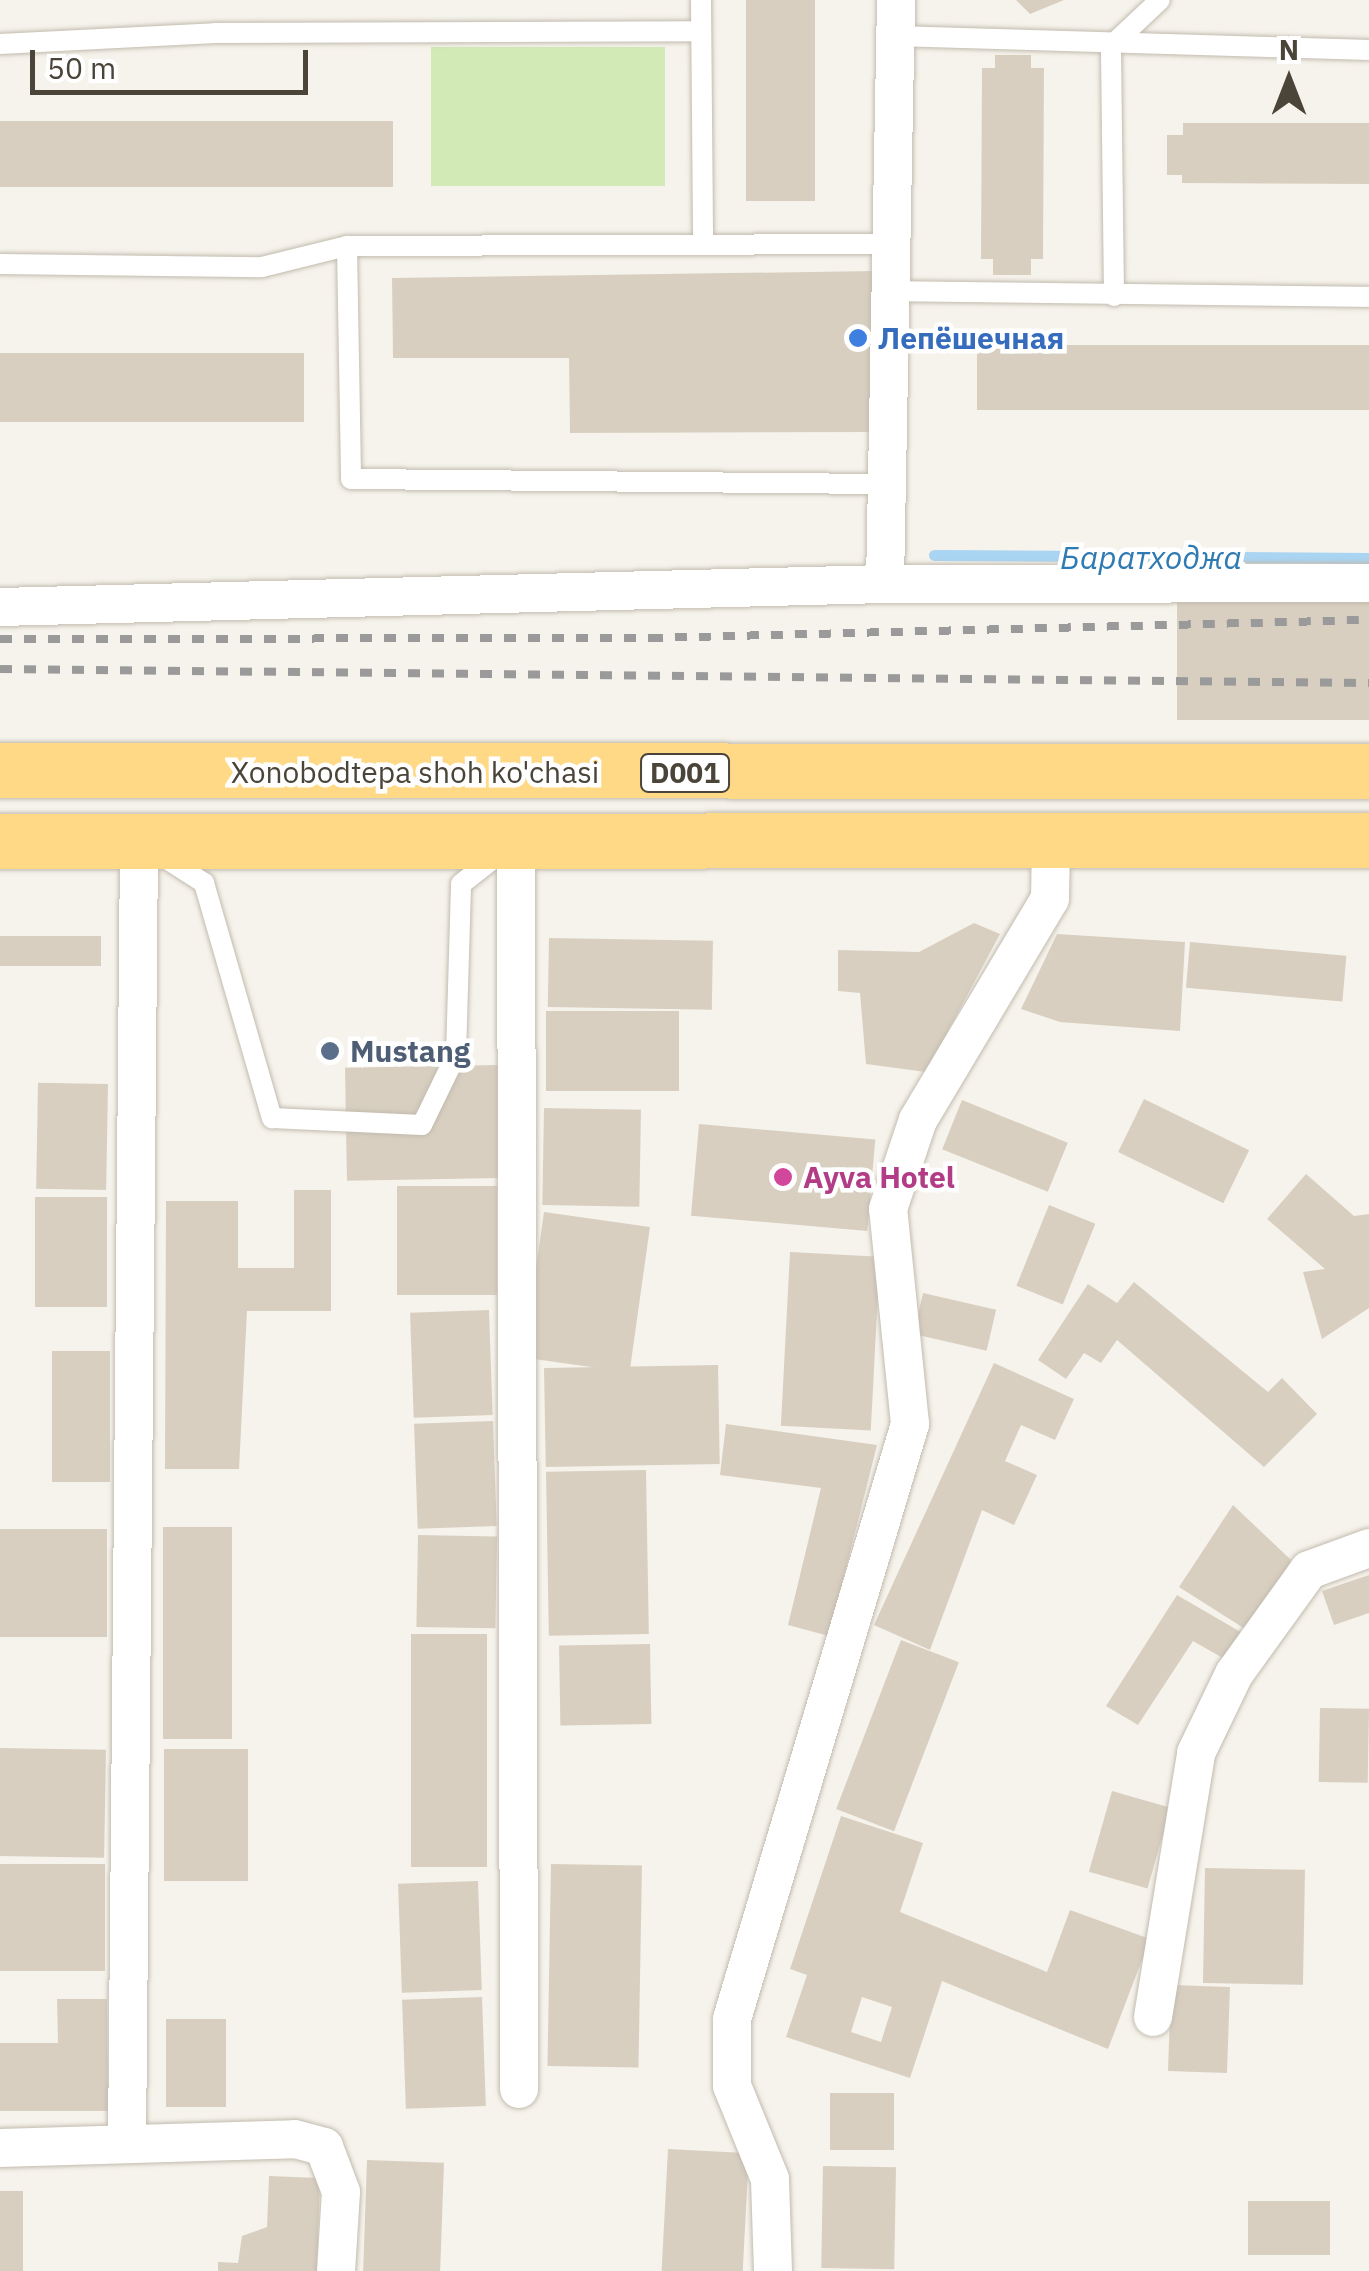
<!DOCTYPE html>
<meta charset="utf-8">
<style>
body{margin:0}
#map{position:relative;width:1369px;height:2271px;overflow:hidden;background:#f6f3ec;font-family:"IBM Plex Sans",sans-serif}
div>[style]{position:absolute}
.green>*{inset:0;background:#d2eab5;transform-origin:0 0}
.stream>*{height:11px;margin:-5.5px;padding:0 5.5px;transform-origin:5.5px;border-radius:5.5px;background:#a9d4f2}
.building>*{inset:0;background:#d8cfc1;transform-origin:0 0}
.roads{filter:drop-shadow(0 0 2px #c2bbae) drop-shadow(0 0 2px #c2bbae)}
.service>*{height:20px;margin:-10px;padding:0 10px;transform-origin:10px;border-radius:10px;background:#fff}
.minor>*{height:38px;margin:-19px;padding:0 19px;transform-origin:19px;border-radius:19px;background:#fff}
.trunk>*{height:55px;margin:-27.5px;padding:0 27.5px;transform-origin:27.5px;border-radius:27.5px;background:#ffd985}
.rail>*{height:8px;margin-top:-4px;transform-origin:0;background:repeating-linear-gradient(90deg,#9a9a9a 0 12px,transparent 0 24px)}
.dots>*{width:28px;height:28px;translate:-50% -50%;box-sizing:border-box;border:5px solid #fff;border-radius:50%}
span{translate:-50% -50%;white-space:nowrap;text-align:center;line-height:1.15;-webkit-text-stroke:9px #fff;paint-order:stroke}
.shield-label span{padding:2px 8px;background:#fff;border:2px solid;border-radius:8px;-webkit-text-stroke-width:0}
.shield-label{font-size:28px;color:#4b4439;font-weight:700}
.shop-label{font-size:30px;color:#366cbe;font-weight:700}
.left{translate:0 -50%;text-align:left}
.street-label{font-size:30px;color:#4b4439}
.service-label{font-size:30px;color:#4e5e75;font-weight:700}
.hotel-label{font-size:30px;color:#b23c85;font-weight:700}
.water-label{font-size:32px;color:#2e7ab2;font-style:italic}
.north{position:absolute;left:1239px;top:30px;width:100px;height:100px;-webkit-text-stroke:8px #fff;paint-order:stroke;rotate:0deg;font-size:28px;font-weight:700;line-height:40px;text-align:center;color:#4b4439}
.north::after{content:'';display:block;margin:auto;width:35px;height:45px;background:#4b4439;clip-path:polygon(50% 0,100% 100%,50% 72%,0 100%)}
.scale{position:absolute;left:30px;top:50px;width:278px;height:45px;box-sizing:border-box;border:5px solid #4b4439;border-top:0;padding-left:12px;font-size:30px;line-height:35px;white-space:nowrap;color:#4b4439;-webkit-text-stroke:8px #fff;paint-order:stroke}
</style>
<div id="map">
<div class="green">
<i style="left:431px;top:47px;width:234px;height:139px"></i>
</div>
<div class="stream">
<i style="left:934px;top:555px;width:435px;rotate:0.4deg"></i>
</div>
<div class="building">
<i style="left:746px;top:0;width:69px;height:201px"></i>
<i style="clip-path:polygon(1016px 0,1064px 0,1030px 14px)"></i>
<i style="clip-path:polygon(995px 55px,1031px 55px,1031px 68px,1044px 68px,1043px 259px,1031px 259px,1031px 275px,993px 275px,993px 259px,981px 259px,982px 68px,995px 68px)"></i>
<i style="left:0;top:121px;width:393px;height:66px"></i>
<i style="clip-path:polygon(1183px 123px,1369px 123px,1369px 184px,1182px 183px,1182px 175px,1167px 175px,1167px 135px,1183px 135px)"></i>
<i style="clip-path:polygon(875px 271px,876px 432px,570px 433px,569px 358px,393px 358px,392px 278px)"></i>
<i style="left:1369px;top:345px;width:65px;height:392px;rotate:90deg"></i>
<i style="left:0;top:353px;width:304px;height:69px"></i>
<i style="left:1177px;top:602px;width:192px;height:118px"></i>
<i style="clip-path:polygon(974px 923px,1000px 934px,926px 1072px,866px 1064px,860px 993px,838px 991px,838px 950px,919px 952px)"></i>
<i style="clip-path:polygon(1057px 934px,1185px 942px,1180px 1031px,1060px 1022px,1021px 1009px)"></i>
<i style="left:0;top:936px;width:101px;height:30px"></i>
<i style="left:549px;top:938px;width:164px;height:69px;rotate:1deg"></i>
<i style="left:1190px;top:942px;width:157px;height:46px;rotate:5deg"></i>
<i style="left:679px;top:1011px;width:80px;height:133px;rotate:90deg"></i>
<i style="left:498px;top:1065px;width:113px;height:153px;rotate:89deg"></i>
<i style="left:108px;top:1084px;width:106px;height:70px;rotate:91deg"></i>
<i style="left:1144px;top:1099px;width:117px;height:59px;rotate:26deg"></i>
<i style="left:962px;top:1100px;width:114px;height:53px;rotate:22deg"></i>
<i style="left:544px;top:1108px;width:97px;height:97px;rotate:1deg"></i>
<i style="left:699px;top:1124px;width:177px;height:92px;rotate:5deg"></i>
<i style="clip-path:polygon(1306px 1174px,1354px 1216px,1369px 1214px,1369px 1308px,1322px 1339px,1303px 1272px,1325px 1269px,1267px 1219px)"></i>
<i style="left:397px;top:1186px;width:100px;height:109px"></i>
<i style="clip-path:polygon(294px 1190px,331px 1190px,331px 1311px,247px 1311px,239px 1469px,165px 1469px,166px 1201px,238px 1201px,238px 1268px,294px 1268px)"></i>
<i style="left:35px;top:1197px;width:72px;height:110px"></i>
<i style="left:1049px;top:1205px;width:50px;height:87px;rotate:22deg"></i>
<i style="left:544px;top:1212px;width:107px;height:147px;rotate:8deg"></i>
<i style="left:790px;top:1252px;width:90px;height:174px;rotate:3deg"></i>
<i style="clip-path:polygon(1134px 1282px,1268px 1392px,1282px 1378px,1317px 1414px,1264px 1467px,1117px 1340px,1101px 1363px,1084px 1353px,1066px 1379px,1038px 1360px,1088px 1284px,1117px 1303px)"></i>
<i style="left:923px;top:1293px;width:75px;height:42px;rotate:13deg"></i>
<i style="left:489px;top:1310px;width:105px;height:79px;rotate:88deg"></i>
<i style="left:52px;top:1351px;width:58px;height:131px"></i>
<i style="clip-path:polygon(994px 1363px,1074px 1399px,1055px 1440px,1021px 1425px,1005px 1461px,1037px 1475px,1014px 1525px,982px 1510px,930px 1650px,874px 1625px)"></i>
<i style="left:718px;top:1365px;width:99px;height:174px;rotate:89deg"></i>
<i style="left:493px;top:1421px;width:105px;height:79px;rotate:88deg"></i>
<i style="clip-path:polygon(726px 1424px,877px 1445px,829px 1636px,788px 1625px,821px 1488px,720px 1475px)"></i>
<i style="left:646px;top:1470px;width:164px;height:100px;rotate:89deg"></i>
<i style="clip-path:polygon(1233px 1505px,1291px 1560px,1253px 1634px,1179px 1587px)"></i>
<i style="left:163px;top:1527px;width:69px;height:212px"></i>
<i style="left:0;top:1529px;width:107px;height:108px"></i>
<i style="left:418px;top:1535px;width:79px;height:92px;rotate:1deg"></i>
<i style="clip-path:polygon(1369px 1575px,1369px 1613px,1334px 1625px,1322px 1591px)"></i>
<i style="clip-path:polygon(1177px 1595px,1251px 1638px,1235px 1665px,1193px 1641px,1138px 1725px,1106px 1706px)"></i>
<i style="left:411px;top:1634px;width:76px;height:233px"></i>
<i style="left:901px;top:1640px;width:62px;height:181px;rotate:21deg"></i>
<i style="left:650px;top:1644px;width:80px;height:91px;rotate:89deg"></i>
<i style="left:1320px;top:1708px;width:49px;height:74px;rotate:1deg"></i>
<i style="left:0;top:1748px;width:106px;height:108px;rotate:1deg"></i>
<i style="left:164px;top:1749px;width:84px;height:132px"></i>
<i style="left:1112px;top:1791px;width:61px;height:84px;rotate:16deg"></i>
<i style="clip-path:polygon(evenodd,841px 1816px,923px 1843px,900px 1912px,1047px 1972px,1070px 1910px,1150px 1939px,1108px 2049px,942px 1981px,910px 2078px,786px 2037px,807px 1975px,790px 1969px,841px 1816px,862px 1997px,892px 2007px,881px 2042px,851px 2032px,862px 1997px)"></i>
<i style="left:0;top:1864px;width:105px;height:107px"></i>
<i style="left:551px;top:1864px;width:91px;height:202px;rotate:1deg"></i>
<i style="left:1205px;top:1868px;width:100px;height:115px;rotate:1deg"></i>
<i style="left:478px;top:1881px;width:109px;height:80px;rotate:88deg"></i>
<i style="left:1171px;top:1985px;width:59px;height:86px;rotate:2deg"></i>
<i style="left:482px;top:1997px;width:109px;height:80px;rotate:88deg"></i>
<i style="clip-path:polygon(57px 1999px,107px 1999px,108px 2111px,0 2111px,0 2043px,58px 2043px)"></i>
<i style="left:166px;top:2019px;width:60px;height:88px"></i>
<i style="left:830px;top:2093px;width:64px;height:57px"></i>
<i style="left:668px;top:2149px;width:81px;height:122px;rotate:3deg"></i>
<i style="left:367px;top:2160px;width:77px;height:111px;rotate:2deg"></i>
<i style="left:823px;top:2166px;width:73px;height:102px;rotate:1deg"></i>
<i style="clip-path:polygon(269px 2176px,320px 2178px,317px 2271px,218px 2271px,218px 2262px,238px 2263px,242px 2236px,267px 2227px)"></i>
<i style="left:0;top:2191px;width:23px;height:80px"></i>
<i style="left:1330px;top:2201px;width:54px;height:82px;rotate:90deg"></i>
</div>
<div class="roads">
<div class="service">
<i style="left:701px;top:0;width:241px;rotate:89.5deg"></i>
<i style="left:896px;top:36px;width:473px;rotate:1.7deg"></i>
<i style="left:0;top:44px;width:215px;rotate:-2.9deg"></i>
<i style="left:215px;top:33px;width:486px;rotate:-0.2deg"></i>
<i style="left:347px;top:246px;width:233px;rotate:89deg"></i>
<i style="left:351px;top:479px;width:535px;rotate:0.54deg"></i>
<i style="left:0;top:264px;width:262px;rotate:0.7deg"></i>
<i style="left:262px;top:267px;width:88px;rotate:-13.9deg"></i>
<i style="left:347px;top:246px;width:544px;rotate:-0.21deg"></i>
<i style="left:890px;top:291px;width:479px;rotate:0.7deg"></i>
<i style="left:1114px;top:296px;width:250px;rotate:-90.7deg"></i>
<i style="left:1111px;top:46px;width:67px;rotate:-43.2deg"></i>
<i style="left:162px;top:856px;width:50px;rotate:32.7deg"></i>
<i style="left:204px;top:883px;width:245px;rotate:73.9deg"></i>
<i style="left:272px;top:1118px;width:150px;rotate:2.7deg"></i>
<i style="left:422px;top:1125px;width:78px;rotate:-64.1deg"></i>
<i style="left:456px;top:1055px;width:171px;rotate:-88.3deg"></i>
<i style="left:461px;top:884px;width:52px;rotate:-38deg"></i>
</div>
<div class="minor">
<i style="left:885px;top:584px;width:584px;rotate:-88.92deg"></i>
<i style="left:0;top:607px;width:885px;rotate:-1.49deg"></i>
<i style="left:885px;top:584px;width:484px;rotate:-0.1deg"></i>
<i style="left:516px;top:841px;width:1248px;rotate:89.86deg"></i>
<i style="left:1153px;top:2017px;width:267px;rotate:-80.7deg"></i>
<i style="left:1196px;top:1753px;width:88px;rotate:-64.3deg"></i>
<i style="left:1234px;top:1674px;width:128px;rotate:-54.2deg"></i>
<i style="left:1309px;top:1570px;width:64px;rotate:-20.1deg"></i>
<i style="left:127px;top:2144px;width:1303px;rotate:-89.47deg"></i>
<i style="left:0;top:2148px;width:295px;rotate:-1.7deg"></i>
<i style="left:295px;top:2139px;width:30px;rotate:15deg"></i>
<i style="left:324px;top:2147px;width:48px;rotate:69.3deg"></i>
<i style="left:341px;top:2192px;width:79px;rotate:93.6deg"></i>
<i style="left:773px;top:2271px;width:92px;rotate:-91.9deg"></i>
<i style="left:770px;top:2179px;width:100px;rotate:-112.2deg"></i>
<i style="left:732px;top:2086px;width:67px;rotate:-90deg"></i>
<i style="left:732px;top:2019px;width:621px;rotate:-73.34deg"></i>
<i style="left:910px;top:1424px;width:216px;rotate:-95.8deg"></i>
<i style="left:888px;top:1209px;width:94px;rotate:-71.4deg"></i>
<i style="left:918px;top:1120px;width:257px;rotate:-59.2deg"></i>
<i style="left:1050px;top:899px;width:59px;rotate:-89deg"></i>
</div>
<div class="trunk">
<i style="left:0;top:770px;width:1369px;rotate:0.04deg"></i>
<i style="left:0;top:841px;width:1369px;rotate:-0.04deg"></i>
</div>
</div>
<div class="rail">
<i style="left:0;top:639px;width:651px;rotate:-0.09deg"></i>
<i style="left:651px;top:638px;width:718px;rotate:-1.44deg"></i>
<i style="left:0;top:669px;width:1369px;rotate:0.59deg"></i>
</div>
<div class="dots">
<i style="left:858px;top:338px;background:#3f7fe0"></i>
<i style="left:330px;top:1051px;background:#5c6f8a"></i>
<i style="left:783px;top:1177px;background:#d1479c"></i>
</div>
<div class="shield-label">
<span style="left:685px;top:773px">D001</span>
</div>
<div class="shop-label">
<span class="left" style="left:878px;top:338px">Лепёшечная</span>
</div>
<div class="street-label">
<span style="left:415px;top:772px">Xonobodtepa shoh ko'chasi</span>
</div>
<div class="service-label">
<span class="left" style="left:350px;top:1051px">Mustang</span>
</div>
<div class="hotel-label">
<span class="left" style="left:803px;top:1177px">Ayva Hotel</span>
</div>
<div class="water-label">
<span style="left:1151px;top:557px">Баратходжа</span>
</div>
<div class="north">N</div>
<div class="scale">50 m</div>
</div>
